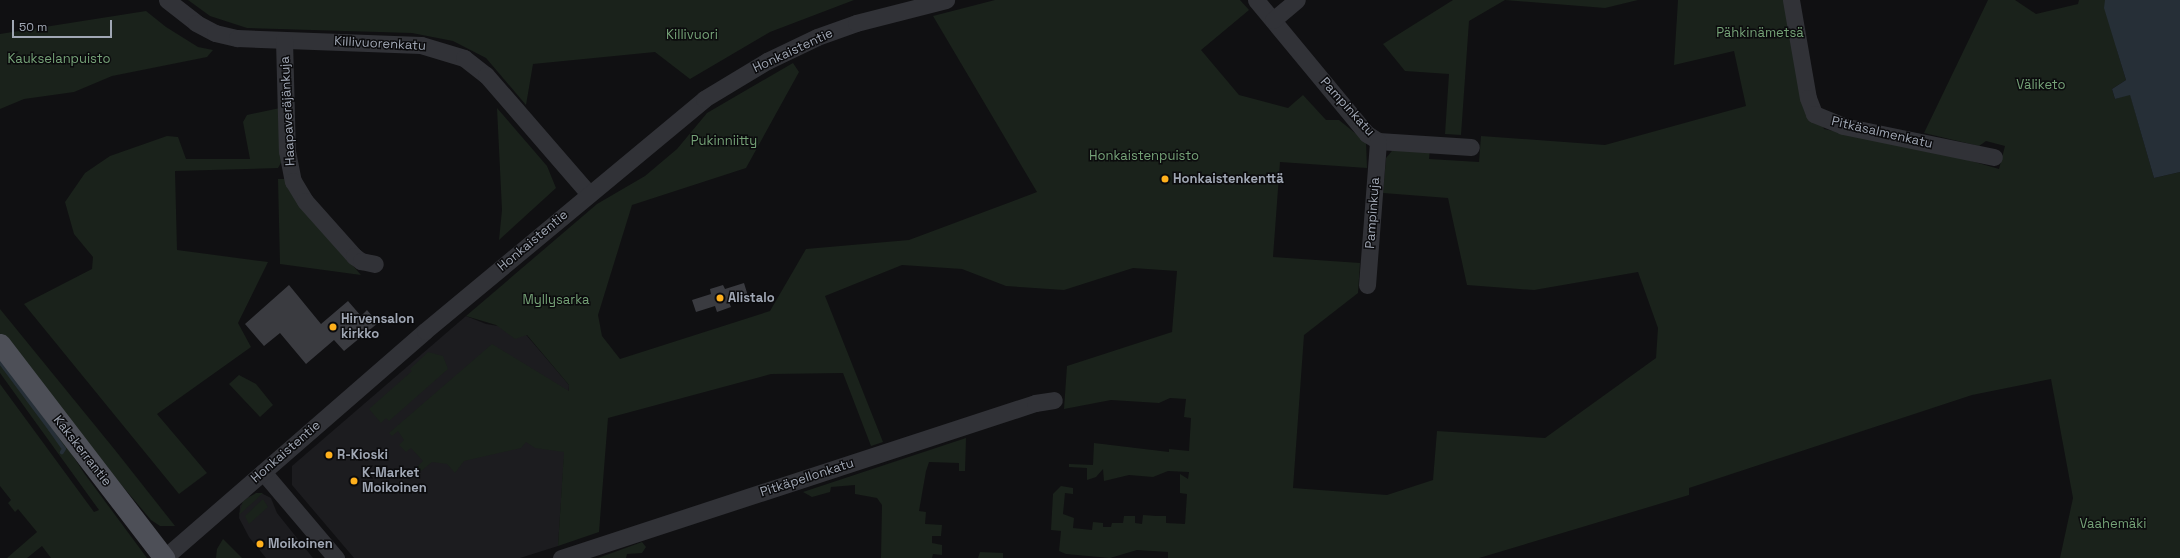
<!DOCTYPE html>
<meta charset="utf-8">
<style>
body{margin:0}
#map{position:relative;width:2180px;height:558px;overflow:hidden;background:#101012;font-family:"Space Grotesk",sans-serif}
div>[style]{position:absolute}
.built>*{inset:0;background:#1c1c1f}
.green>*{inset:0;background:#1a221b}
.water>*{inset:0;background:#262f37}
.stream>*{height:4px;margin:-2px;padding:0 2px;transform-origin:2px;border-radius:2px;background:#262f37}
.building>*{inset:0;background:#3a3b40}
.minor>*{height:17px;margin:-8.5px;padding:0 8.5px;transform-origin:8.5px;border-radius:8.5px;background:#313237}
.major>*{height:21px;margin:-10.5px;padding:0 10.5px;transform-origin:10.5px;border-radius:10.5px;background:#4d4f57}
.dots>*{width:11px;height:11px;translate:-50% -50%;box-sizing:border-box;border:2px solid #0b0b0d;border-radius:50%}
span{translate:-50% -50%;white-space:nowrap;text-align:center;line-height:1.15;-webkit-text-stroke:3px #0b0b0d;paint-order:stroke}
.park-label{font-size:13px;color:#75a277}
.street-label{font-size:13px;color:#a0a7b4}
.poi-label{font-size:13px;color:#a0a7b4;font-weight:700}
.left{translate:0 -50%;text-align:left}
.scale{position:absolute;left:12px;top:20px;width:100px;height:18px;box-sizing:border-box;border:2px solid #a0a7b4;border-top:0;padding-left:5px;font-size:12px;line-height:14px;white-space:nowrap;color:#a0a7b4;-webkit-text-stroke:3px #0b0b0d;paint-order:stroke}
</style>
<div id="map">
<div class="built">
<i style="clip-path:polygon(466px 316px,486px 324px,522px 330px,569px 385px,558px 546px,520px 558px,354px 558px,292px 485px,292px 466px)"></i>
<i style="clip-path:polygon(261px 493px,271px 498px,277px 513px,313px 558px,266px 558px,249px 537px,239px 518px,240px 506px,247px 497px)"></i>
</div>
<div class="green">
<i style="clip-path:polygon(188px 0,854px 0,770px 32px,690px 79px,655px 52px,533px 64px,526px 105px,486px 58px,453px 41px,412px 33px,247px 28px,210px 16px)"></i>
<i style="clip-path:polygon(995px 0,1240px 0,1249px 10px,1201px 50px,1239px 95px,1288px 108px,1303px 95px,1326px 120px,1339px 120px,1366px 142px,1367px 168px,1280px 162px,1273px 257px,1360px 263px,1358px 293px,1304px 335px,1293px 488px,1387px 495px,1433px 480px,1437px 431px,1545px 438px,1656px 358px,1658px 328px,1638px 272px,1534px 290px,1467px 285px,1448px 198px,1383px 193px,1386px 158px,1396px 146px,1430px 149px,1429px 159px,1479px 162px,1481px 136px,1605px 145px,1746px 106px,1734px 51px,1674px 65px,1678px 0,1785px 0,1824px 129px,1961px 158px,1999px 169px,2005px 146px,1986px 141px,1979px 146px,1924px 133px,1988px 0,2015px 0,2036px 14px,2078px 4px,2079px 0,2113px 0,2117px 50px,2126px 80px,2112px 89px,2115px 99px,2130px 94px,2154px 178px,2180px 172px,2180px 558px,2060px 558px,2073px 498px,2051px 379px,1972px 395px,1689px 488px,1689px 495px,1479px 558px,1168px 558px,1168px 552px,1137px 550px,1110px 558px,1066px 554px,1059px 551px,1061px 531px,1051px 530px,1053px 494px,1061px 486px,1073px 488px,1073px 494px,1065px 493px,1063px 514px,1074px 518px,1073px 528px,1092px 530px,1093px 522px,1103px 523px,1103px 527px,1111px 527px,1112px 523px,1123px 523px,1124px 516px,1135px 516px,1135px 523px,1142px 524px,1143px 515px,1156px 516px,1166px 516px,1166px 523px,1185px 524px,1187px 494px,1180px 493px,1180px 474px,1188px 479px,1189px 472px,1168px 471px,1153px 477px,1129px 475px,1104px 481px,1103px 469px,1096px 477px,1087px 480px,1087px 468px,1069px 467px,1069px 464px,1093px 465px,1094px 443px,1169px 452px,1169px 449px,1189px 451px,1191px 418px,1184px 417px,1186px 399px,1170px 398px,1159px 403px,1111px 400px,1064px 409px,1067px 366px,1172px 332px,1177px 271px,1133px 268px,1064px 290px,1006px 286px,962px 269px,902px 265px,825px 296px,883px 442px,871px 446px,843px 373px,771px 374px,608px 418px,599px 532px,558px 546px,564px 452px,535px 448px,526px 442px,521px 448px,464px 461px,455px 473px,447px 464px,432px 462px,421px 471px,417px 467px,423px 461px,411px 448px,406px 452px,399px 445px,404px 440px,398px 431px,392px 436px,389px 433px,492px 344px,569px 391px,569px 385px,527px 335px,515px 339px,496px 325px,466px 316px,597px 204px,645px 176px,677px 149px,707px 113px,793px 63px,799px 72px,746px 168px,632px 205px,598px 315px,602px 336px,620px 359px,770px 311px,806px 249px,909px 240px,1037px 192px,933px 16px)"></i>
<i style="clip-path:polygon(1453px 0,1638px 0,1605px 8px,1505px 0,1469px 21px,1461px 135px,1445px 134px,1449px 74px,1405px 71px,1383px 44px)"></i>
<i style="clip-path:polygon(146px 11px,166px 27px,198px 47px,213px 50px,207px 57px,112px 76px,74px 92px,24px 99px,0 109px,0 34px)"></i>
<i style="clip-path:polygon(280px 108px,282px 161px,278px 168px,175px 171px,177px 250px,268px 262px,238px 323px,251px 347px,157px 414px,207px 473px,179px 494px,24px 304px,92px 269px,93px 257px,74px 234px,65px 202px,85px 173px,110px 156px,167px 136px,178px 137px,186px 159px,250px 159px,243px 122px,247px 115px)"></i>
<i style="clip-path:polygon(497px 108px,547px 166px,556px 188px,499px 240px,502px 210px)"></i>
<i style="clip-path:polygon(278px 179px,286px 179px,302px 206px,361px 275px,280px 264px)"></i>
<i style="clip-path:polygon(0 309px,115px 450px,175px 526px,160px 526px,151px 520px,97px 456px,0 335px)"></i>
<i style="clip-path:polygon(428px 352px,443px 356px,448px 369px,389px 421px,386px 418px,381px 423px,369px 409px,412px 371px,410px 369px)"></i>
<i style="clip-path:polygon(0 356px,62px 439px,84px 473px,147px 558px,51px 558px,42px 546px,27px 558px,7px 558px,37px 532px,18px 509px,15px 512px,8px 503px,11px 500px,0 486px,0 384px,94px 512px,99px 510px,0 373px)"></i>
<i style="clip-path:polygon(239px 375px,256px 384px,273px 405px,260px 417px,229px 384px)"></i>
<i style="clip-path:polygon(966px 438px,965px 471px,959px 471px,959px 463px,929px 462px,926px 471px,919px 511px,926px 512px,925px 524px,942px 525px,941px 536px,932px 536px,932px 543px,942px 545px,942px 555px,933px 554px,932px 558px,881px 558px,882px 505px,877px 498px,855px 494px,855px 485px,831px 487px,830px 492px,812px 497px,803px 492px)"></i>
<i style="clip-path:polygon(256px 493px,263px 493px,239px 515px,243px 501px)"></i>
<i style="clip-path:polygon(263px 499px,268px 507px,249px 524px,245px 516px)"></i>
<i style="clip-path:polygon(223px 539px,242px 558px,216px 558px,217px 549px)"></i>
<i style="clip-path:polygon(642px 542px,646px 547px,642px 553px,627px 554px,626px 558px,598px 558px)"></i>
<i style="clip-path:polygon(980px 552px,1003px 553px,1003px 558px,978px 558px)"></i>
</div>
<div class="water">
<i style="clip-path:polygon(2105px 0,2180px 0,2180px 172px,2154px 178px,2130px 95px,2115px 99px,2112px 89px,2126px 80px,2104px 8px)"></i>
</div>
<div class="stream">
<i style="left:0;top:362px;width:84px;rotate:53.3deg"></i>
<i style="left:50px;top:429px;width:24px;rotate:55deg"></i>
<i style="left:64px;top:449px;width:4px;rotate:124deg"></i>
</div>
<div class="building">
<i style="clip-path:polygon(744px 283px,748px 296px,729px 302px,731px 307px,717px 312px,715px 306px,696px 312px,692px 300px,711px 294px,710px 289px,723px 285px,725px 289px)"></i>
<i style="clip-path:polygon(289px 285px,321px 324px,348px 301px,361px 316px,367px 310px,378px 323px,344px 351px,334px 340px,306px 364px,280px 333px,264px 346px,245px 324px)"></i>
</div>
<div class="minor">
<i style="left:167px;top:0;width:37px;rotate:38deg"></i>
<i style="left:196px;top:23px;width:21px;rotate:28deg"></i>
<i style="left:215px;top:33px;width:23px;rotate:13deg"></i>
<i style="left:237px;top:38px;width:184px;rotate:2.2deg"></i>
<i style="left:421px;top:45px;width:45px;rotate:16.8deg"></i>
<i style="left:464px;top:58px;width:28px;rotate:38deg"></i>
<i style="left:486px;top:75px;width:157px;rotate:49.1deg"></i>
<i style="left:1256px;top:0;width:174px;rotate:50.4deg"></i>
<i style="left:1367px;top:134px;width:13px;rotate:32deg"></i>
<i style="left:1378px;top:141px;width:93px;rotate:3.7deg"></i>
<i style="left:1791px;top:0;width:99px;rotate:80.2deg"></i>
<i style="left:1808px;top:98px;width:17px;rotate:69deg"></i>
<i style="left:1814px;top:114px;width:31px;rotate:22deg"></i>
<i style="left:1843px;top:126px;width:154px;rotate:11.6deg"></i>
<i style="left:1273px;top:20px;width:31px;rotate:-40deg"></i>
<i style="left:284px;top:40px;width:111px;rotate:88.5deg"></i>
<i style="left:287px;top:151px;width:31px;rotate:79deg"></i>
<i style="left:293px;top:181px;width:23px;rotate:59deg"></i>
<i style="left:305px;top:201px;width:74px;rotate:48.3deg"></i>
<i style="left:354px;top:256px;width:9px;rotate:36deg"></i>
<i style="left:361px;top:261px;width:14px;rotate:12deg"></i>
<i style="left:1367px;top:285px;width:144px;rotate:-85.6deg"></i>
<i style="left:263px;top:472px;width:113px;rotate:49.7deg"></i>
<i style="left:164px;top:558px;width:346px;rotate:-41deg"></i>
<i style="left:425px;top:331px;width:363px;rotate:-39.7deg"></i>
<i style="left:704px;top:99px;width:74px;rotate:-31.1deg"></i>
<i style="left:767px;top:61px;width:55px;rotate:-25.6deg"></i>
<i style="left:817px;top:37px;width:41px;rotate:-19.7deg"></i>
<i style="left:856px;top:23px;width:93px;rotate:-14.3deg"></i>
<i style="left:561px;top:558px;width:499px;rotate:-18.1deg"></i>
<i style="left:1035px;top:403px;width:19px;rotate:-9deg"></i>
</div>
<div class="major">
<i style="left:0;top:344px;width:270px;rotate:52.5deg"></i>
</div>
<div class="dots">
<i style="left:1165px;top:179px;background:#ffb01c"></i>
<i style="left:720px;top:298px;background:#ffb01c"></i>
<i style="left:333px;top:327px;background:#ffb01c"></i>
<i style="left:329px;top:455px;background:#ffb01c"></i>
<i style="left:354px;top:481px;background:#ffb01c"></i>
<i style="left:260px;top:544px;background:#ffb01c"></i>
</div>
<div class="park-label">
<span style="left:1760px;top:33px">Pähkinämetsä</span>
<span style="left:692px;top:35px">Killivuori</span>
<span style="left:59px;top:59px">Kaukselanpuisto</span>
<span style="left:2041px;top:85px">Väliketo</span>
<span style="left:724px;top:141px">Pukinniitty</span>
<span style="left:1144px;top:156px">Honkaistenpuisto</span>
<span style="left:556px;top:300px">Myllysarka</span>
<span style="left:2113px;top:524px">Vaahemäki</span>
</div>
<div class="street-label">
<span style="left:380px;top:44px;rotate:3deg">Killivuorenkatu</span>
<span style="left:793px;top:51px;rotate:-25deg">Honkaistentie</span>
<span style="left:1347px;top:107px;rotate:48deg">Pampinkatu</span>
<span style="left:288px;top:111px;rotate:-93deg">Haapaveräjänkuja</span>
<span style="left:1882px;top:133px;rotate:13deg">Pitkäsalmenkatu</span>
<span style="left:1373px;top:213px;rotate:-86deg">Pampinkuja</span>
<span style="left:533px;top:241px;rotate:-40deg">Honkaistentie</span>
<span style="left:82px;top:451px;rotate:52deg">Kakskerrantie</span>
<span style="left:286px;top:452px;rotate:-41deg">Honkaistentie</span>
<span style="left:807px;top:478px;rotate:-18deg">Pitkäpellonkatu</span>
</div>
<div class="poi-label">
<span class="left" style="left:1173px;top:179px">Honkaistenkenttä</span>
<span class="left" style="left:728px;top:298px">Alistalo</span>
<span class="left" style="left:341px;top:327px">Hirvensalon<br>kirkko</span>
<span class="left" style="left:337px;top:455px">R-Kioski</span>
<span class="left" style="left:362px;top:481px">K-Market<br>Moikoinen</span>
<span class="left" style="left:268px;top:544px">Moikoinen</span>
</div>
<div class="scale">50 m</div>
</div>
